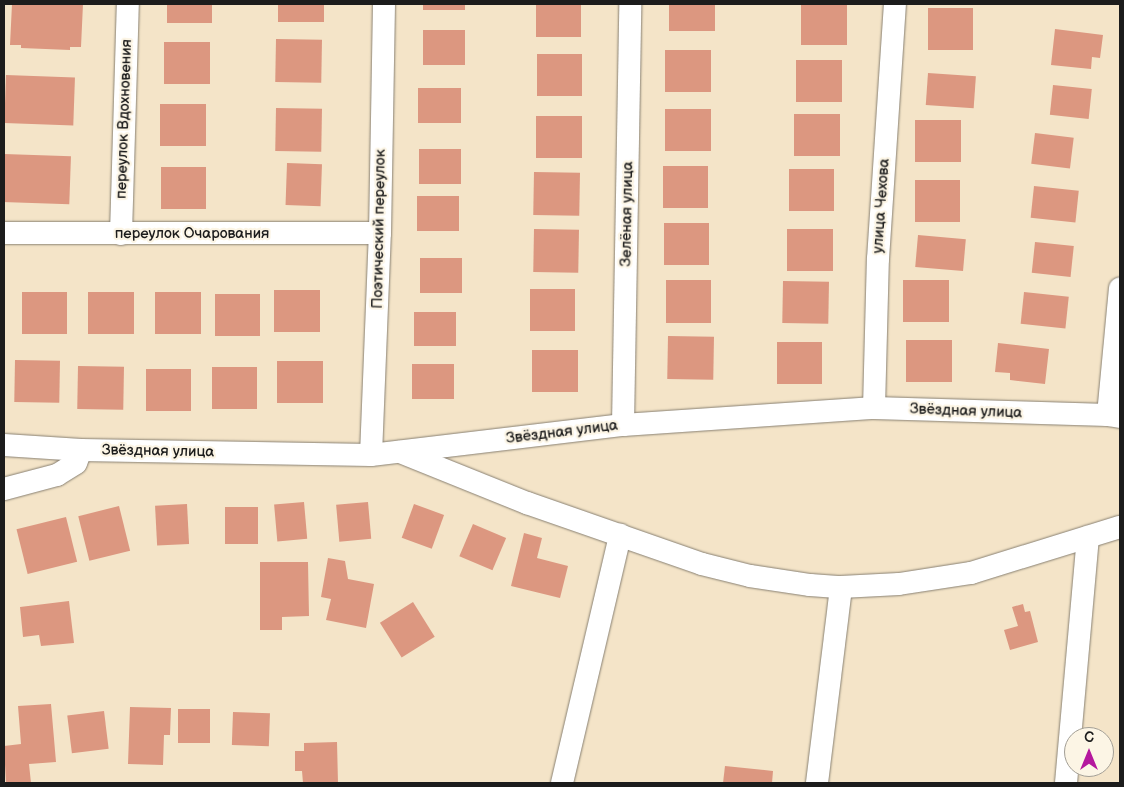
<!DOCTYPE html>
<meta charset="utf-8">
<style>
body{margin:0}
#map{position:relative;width:1124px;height:787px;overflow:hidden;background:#f4e4c8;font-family:"Balsamiq Sans",sans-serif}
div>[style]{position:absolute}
.building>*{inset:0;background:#dc9780;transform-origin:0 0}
.roads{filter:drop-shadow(0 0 1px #888072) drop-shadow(0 0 1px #888072)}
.minor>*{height:22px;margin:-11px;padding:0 11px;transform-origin:11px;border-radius:11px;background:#fff}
span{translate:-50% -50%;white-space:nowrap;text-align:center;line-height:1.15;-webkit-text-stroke:4.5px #fcf5e5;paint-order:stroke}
.street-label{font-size:15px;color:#1c1c1c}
.frame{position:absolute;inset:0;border:5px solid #1c1c1c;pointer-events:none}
.north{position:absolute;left:1064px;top:727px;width:50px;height:50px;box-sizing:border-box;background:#fcf5e5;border:1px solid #a29e95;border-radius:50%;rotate:0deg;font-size:14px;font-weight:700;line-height:20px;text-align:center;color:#1c1c1c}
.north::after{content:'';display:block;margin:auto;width:18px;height:22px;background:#b5179e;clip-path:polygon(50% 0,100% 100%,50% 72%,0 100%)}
</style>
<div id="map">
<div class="building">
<i style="clip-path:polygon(12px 4px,83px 4px,81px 47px,70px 47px,70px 50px,21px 48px,21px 45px,10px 45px)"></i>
<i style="left:167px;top:4px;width:45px;height:19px"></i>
<i style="left:278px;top:4px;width:46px;height:18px"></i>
<i style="left:423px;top:4px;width:42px;height:6px"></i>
<i style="left:536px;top:4px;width:45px;height:33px"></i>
<i style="left:669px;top:4px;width:46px;height:27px"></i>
<i style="left:801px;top:4px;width:46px;height:41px"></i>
<i style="left:928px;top:8px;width:45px;height:42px"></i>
<i style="clip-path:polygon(1055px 29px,1103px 35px,1100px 58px,1092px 57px,1091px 69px,1051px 65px)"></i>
<i style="left:423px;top:30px;width:42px;height:35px"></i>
<i style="left:276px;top:39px;width:46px;height:43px;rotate:1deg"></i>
<i style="left:164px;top:42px;width:46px;height:42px"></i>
<i style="left:665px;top:50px;width:46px;height:42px"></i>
<i style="left:537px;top:54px;width:45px;height:42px"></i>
<i style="left:796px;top:60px;width:46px;height:42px"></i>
<i style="left:928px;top:73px;width:48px;height:32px;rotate:4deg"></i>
<i style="left:6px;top:75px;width:69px;height:48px;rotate:2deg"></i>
<i style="left:1053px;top:85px;width:39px;height:30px;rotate:6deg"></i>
<i style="left:418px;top:88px;width:43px;height:35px"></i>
<i style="left:160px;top:104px;width:46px;height:42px"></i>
<i style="left:276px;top:108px;width:46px;height:43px;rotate:1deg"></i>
<i style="left:665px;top:109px;width:46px;height:42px"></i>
<i style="left:794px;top:114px;width:46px;height:42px"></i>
<i style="left:536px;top:116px;width:46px;height:42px"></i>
<i style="left:915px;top:120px;width:46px;height:42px"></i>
<i style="left:1035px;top:133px;width:39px;height:31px;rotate:7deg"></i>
<i style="left:419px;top:149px;width:42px;height:35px"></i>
<i style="left:4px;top:154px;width:67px;height:48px;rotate:2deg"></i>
<i style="left:287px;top:163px;width:35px;height:42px;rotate:2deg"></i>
<i style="left:663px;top:166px;width:45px;height:42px"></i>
<i style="left:161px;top:167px;width:45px;height:42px"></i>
<i style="left:789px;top:169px;width:45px;height:42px"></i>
<i style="left:534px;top:172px;width:46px;height:43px;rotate:1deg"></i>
<i style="left:915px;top:180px;width:45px;height:42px"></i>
<i style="left:1034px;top:186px;width:45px;height:32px;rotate:6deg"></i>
<i style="left:417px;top:196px;width:42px;height:35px"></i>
<i style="left:664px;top:223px;width:45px;height:42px"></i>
<i style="left:534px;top:229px;width:45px;height:43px;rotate:1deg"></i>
<i style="left:787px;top:229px;width:46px;height:42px"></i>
<i style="left:918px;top:235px;width:48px;height:32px;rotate:5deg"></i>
<i style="left:1035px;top:242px;width:39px;height:31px;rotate:6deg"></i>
<i style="left:420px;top:258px;width:42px;height:35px"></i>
<i style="left:666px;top:280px;width:45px;height:43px"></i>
<i style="left:903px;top:280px;width:46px;height:42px"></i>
<i style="left:783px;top:281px;width:46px;height:42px;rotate:1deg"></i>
<i style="left:530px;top:289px;width:45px;height:42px"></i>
<i style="left:274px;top:290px;width:46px;height:42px"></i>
<i style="left:22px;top:292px;width:45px;height:42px"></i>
<i style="left:88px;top:292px;width:46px;height:42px"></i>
<i style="left:155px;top:292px;width:46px;height:42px"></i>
<i style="left:1024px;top:292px;width:45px;height:32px;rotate:6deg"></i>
<i style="left:215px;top:294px;width:45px;height:42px"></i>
<i style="left:414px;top:312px;width:42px;height:34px"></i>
<i style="left:668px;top:336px;width:46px;height:43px;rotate:1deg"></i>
<i style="left:906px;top:340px;width:46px;height:42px"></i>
<i style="left:777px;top:342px;width:45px;height:42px"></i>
<i style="clip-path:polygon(998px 343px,1049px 349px,1045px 384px,1010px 380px,1010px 373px,995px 372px)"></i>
<i style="left:532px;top:350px;width:46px;height:42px"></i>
<i style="left:15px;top:360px;width:45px;height:42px;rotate:1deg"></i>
<i style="left:277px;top:361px;width:46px;height:42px"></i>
<i style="left:412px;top:364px;width:42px;height:35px"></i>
<i style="left:78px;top:366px;width:46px;height:43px;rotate:1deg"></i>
<i style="left:212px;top:367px;width:45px;height:42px"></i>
<i style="left:146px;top:369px;width:45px;height:42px"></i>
<i style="left:304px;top:502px;width:37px;height:30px;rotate:85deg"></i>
<i style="left:368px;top:502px;width:37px;height:32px;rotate:85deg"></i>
<i style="left:187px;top:504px;width:40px;height:32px;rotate:87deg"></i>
<i style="left:414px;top:504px;width:32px;height:36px;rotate:20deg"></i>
<i style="left:119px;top:506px;width:46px;height:42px;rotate:76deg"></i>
<i style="left:225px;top:507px;width:33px;height:37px"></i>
<i style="left:66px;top:517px;width:46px;height:51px;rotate:76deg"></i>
<i style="left:473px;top:524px;width:36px;height:35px;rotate:23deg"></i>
<i style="clip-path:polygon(524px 533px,542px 538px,537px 558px,568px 566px,560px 598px,511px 586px)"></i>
<i style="clip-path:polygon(328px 558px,345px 561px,348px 579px,374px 584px,366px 628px,326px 620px,331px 599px,321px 597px)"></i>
<i style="clip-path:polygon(260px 562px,308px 562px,309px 616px,282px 617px,282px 630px,260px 630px)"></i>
<i style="clip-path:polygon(69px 601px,74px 643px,41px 646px,39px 635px,23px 637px,20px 607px)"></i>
<i style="left:413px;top:602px;width:41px;height:39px;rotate:58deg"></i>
<i style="clip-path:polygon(1023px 604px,1025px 612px,1030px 611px,1038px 642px,1010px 650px,1004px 630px,1018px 626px,1012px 607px)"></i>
<i style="clip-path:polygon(51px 704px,56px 762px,29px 764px,31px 783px,6px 783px,4px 746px,21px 744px,18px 706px)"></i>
<i style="clip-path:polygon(130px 707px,171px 708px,170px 735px,164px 735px,163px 765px,128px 764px)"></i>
<i style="left:210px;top:709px;width:34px;height:32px;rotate:90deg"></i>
<i style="left:104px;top:711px;width:38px;height:37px;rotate:83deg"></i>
<i style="left:233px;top:712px;width:37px;height:33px;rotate:2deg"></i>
<i style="clip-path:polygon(337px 742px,338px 783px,303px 783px,302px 771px,295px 771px,295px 751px,304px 751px,304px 743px)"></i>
<i style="clip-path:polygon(725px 766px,773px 771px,772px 783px,723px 783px)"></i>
</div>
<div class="roads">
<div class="minor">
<i style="left:4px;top:233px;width:376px"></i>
<i style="left:121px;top:234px;width:230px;rotate:-88.3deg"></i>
<i style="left:874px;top:408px;width:149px;rotate:-88.5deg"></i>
<i style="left:878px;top:259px;width:256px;rotate:-86.2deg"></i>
<i style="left:1108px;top:415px;width:127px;rotate:-84.6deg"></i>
<i style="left:623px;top:425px;width:421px;rotate:-89deg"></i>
<i style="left:4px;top:445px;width:77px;rotate:3.7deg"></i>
<i style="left:81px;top:450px;width:290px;rotate:1deg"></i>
<i style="left:371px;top:455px;width:254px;rotate:-6.8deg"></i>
<i style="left:623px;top:425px;width:252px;rotate:-3.9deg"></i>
<i style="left:874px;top:408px;width:234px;rotate:1.7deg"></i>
<i style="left:1108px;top:415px;width:12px;rotate:9deg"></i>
<i style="left:400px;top:452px;width:137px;rotate:21.9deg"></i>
<i style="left:527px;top:503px;width:185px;rotate:19.2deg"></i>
<i style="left:702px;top:564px;width:49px;rotate:14deg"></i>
<i style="left:750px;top:576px;width:61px;rotate:8.5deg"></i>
<i style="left:810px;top:585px;width:31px;rotate:4deg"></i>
<i style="left:841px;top:587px;width:58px;rotate:-3deg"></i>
<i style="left:899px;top:584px;width:73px;rotate:-8.7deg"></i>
<i style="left:971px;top:573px;width:156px;rotate:-17.2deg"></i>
<i style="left:371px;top:455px;width:222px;rotate:-87.7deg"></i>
<i style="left:380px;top:233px;width:229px;rotate:-89deg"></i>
<i style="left:4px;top:489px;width:55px;rotate:-14.8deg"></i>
<i style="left:57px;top:475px;width:22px;rotate:-32deg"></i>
<i style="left:76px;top:463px;width:14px;rotate:-69deg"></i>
<i style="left:562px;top:783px;width:255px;rotate:-76.8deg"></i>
<i style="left:817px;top:783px;width:197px;rotate:-83deg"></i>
<i style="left:1066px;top:783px;width:247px;rotate:-84.9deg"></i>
</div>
</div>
<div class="street-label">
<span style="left:124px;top:119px;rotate:-88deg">переулок Вдохновения</span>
<span style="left:881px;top:206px;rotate:-86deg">улица Чехова</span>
<span style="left:627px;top:214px;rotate:-89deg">Зелёная улица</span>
<span style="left:379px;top:229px;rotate:-89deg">Поэтический переулок</span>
<span style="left:192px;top:234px">переулок Очарования</span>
<span style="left:966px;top:411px;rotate:2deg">Звёздная улица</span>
<span style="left:562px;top:432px;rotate:-7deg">Звёздная улица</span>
<span style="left:158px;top:451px;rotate:1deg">Звёздная улица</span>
</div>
<div class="frame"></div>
<div class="north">С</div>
</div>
